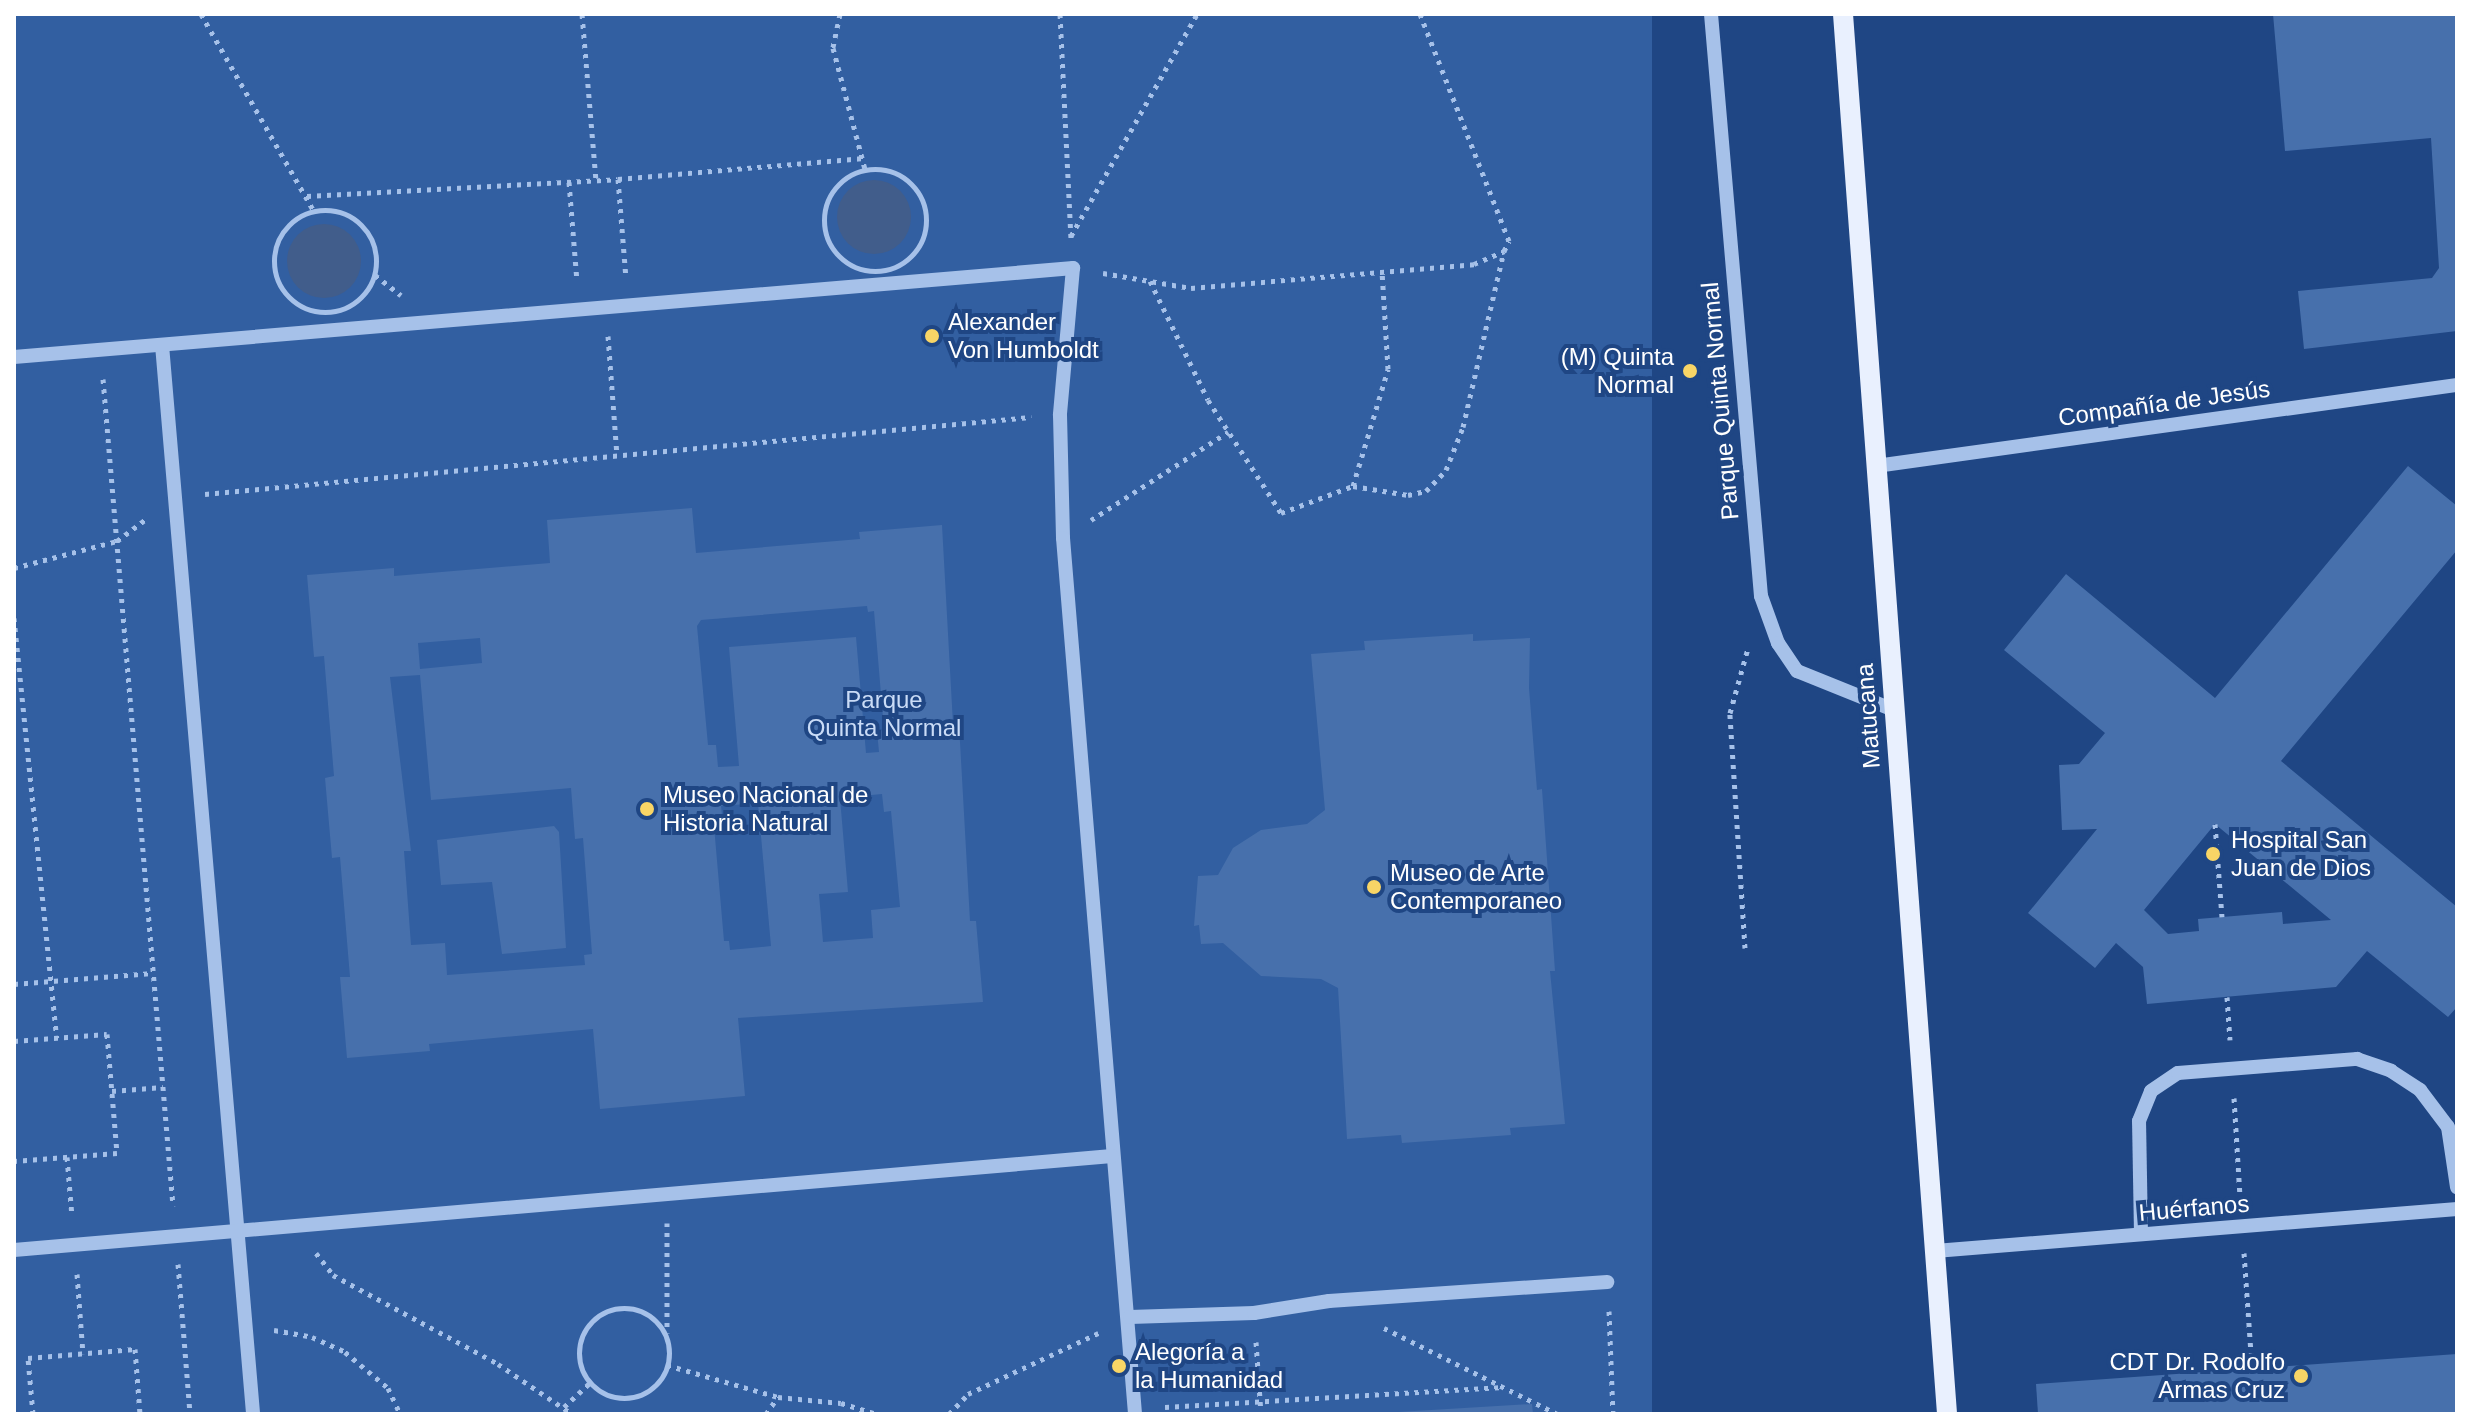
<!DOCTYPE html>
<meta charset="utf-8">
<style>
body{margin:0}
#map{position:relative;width:2471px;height:1428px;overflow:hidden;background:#1f4684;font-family:Helvetica,sans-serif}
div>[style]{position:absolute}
.green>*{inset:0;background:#325fa1;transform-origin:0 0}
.water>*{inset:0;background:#415d8b}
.round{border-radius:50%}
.building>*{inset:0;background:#4770ac}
.path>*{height:5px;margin-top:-2.5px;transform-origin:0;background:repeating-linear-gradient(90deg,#a6c1e9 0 4px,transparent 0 10px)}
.path>.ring{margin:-2.5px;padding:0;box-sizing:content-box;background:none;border:5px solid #a6c1e9;border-radius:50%}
.minor>*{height:14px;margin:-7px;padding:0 7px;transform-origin:7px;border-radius:7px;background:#a6c1e9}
.major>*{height:20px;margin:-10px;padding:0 10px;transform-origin:10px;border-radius:10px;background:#e9f0fe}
.dots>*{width:22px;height:22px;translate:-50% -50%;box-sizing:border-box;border:4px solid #1f4684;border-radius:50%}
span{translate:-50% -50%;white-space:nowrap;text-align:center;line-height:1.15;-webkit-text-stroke:8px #1f4684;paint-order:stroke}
.poi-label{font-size:24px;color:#fff}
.left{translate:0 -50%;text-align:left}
.right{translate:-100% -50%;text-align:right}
.street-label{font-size:24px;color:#fff}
.park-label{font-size:24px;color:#cadcf7}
.frame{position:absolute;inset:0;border:16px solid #fff;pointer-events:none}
</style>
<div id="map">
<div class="green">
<i style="left:14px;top:14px;width:1638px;height:1400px"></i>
</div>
<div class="water">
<i class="round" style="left:837px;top:180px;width:74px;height:74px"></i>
<i class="round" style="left:287px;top:224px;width:74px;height:74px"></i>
</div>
<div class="building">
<i style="clip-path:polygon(2273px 14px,2457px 14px,2457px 331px,2304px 349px,2298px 291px,2432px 278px,2439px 268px,2431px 138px,2285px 151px)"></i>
<i style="clip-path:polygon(evenodd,2408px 466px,2457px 506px,2457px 550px,2281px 761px,2457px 907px,2457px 1007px,2448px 1017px,2367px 951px,2336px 987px,2147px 1004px,2143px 967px,2116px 943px,2095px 968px,2028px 913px,2097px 829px,2062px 830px,2059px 765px,2079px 764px,2105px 733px,2004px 650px,2066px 574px,2215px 698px,2408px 466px,2215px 824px,2331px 920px,2283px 924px,2282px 912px,2198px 919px,2199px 931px,2168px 934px,2144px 910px,2215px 824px)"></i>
<i style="clip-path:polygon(evenodd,692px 508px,696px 553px,860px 539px,859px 532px,942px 525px,953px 724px,959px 724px,970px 921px,976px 921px,983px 1002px,738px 1018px,745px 1096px,600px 1109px,593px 1029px,429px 1044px,430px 1051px,347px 1058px,340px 977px,350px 977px,340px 857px,332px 858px,325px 778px,334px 776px,324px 656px,314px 657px,307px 575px,394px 568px,394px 576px,550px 563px,547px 520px,692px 508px,867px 606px,868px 612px,874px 611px,884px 730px,877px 731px,879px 752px,866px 753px,856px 637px,729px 647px,739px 766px,718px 767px,716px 745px,708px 745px,697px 626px,701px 620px,867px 606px,692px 508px,480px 638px,482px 663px,420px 669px,418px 643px,480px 638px,692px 508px,420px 675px,431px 800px,571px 788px,575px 839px,583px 838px,592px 954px,584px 955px,585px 965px,447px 975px,445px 943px,411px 945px,404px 851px,411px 851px,390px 677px,420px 675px,692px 508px,882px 794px,884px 812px,891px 811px,900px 907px,871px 910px,873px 938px,823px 942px,819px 894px,848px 892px,840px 798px,882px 794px,692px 508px,758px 803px,771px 946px,730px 950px,729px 941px,724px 941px,714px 826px,723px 825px,721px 806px,758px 803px)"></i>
<i style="clip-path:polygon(1473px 634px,1473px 641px,1530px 638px,1529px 688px,1537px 790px,1542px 789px,1555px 971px,1550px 971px,1565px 1124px,1510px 1128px,1511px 1135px,1402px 1143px,1401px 1135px,1347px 1139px,1338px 988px,1321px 979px,1261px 976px,1223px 943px,1201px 944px,1199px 925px,1194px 926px,1198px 876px,1218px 875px,1233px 848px,1261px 830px,1307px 824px,1325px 810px,1311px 654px,1365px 650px,1364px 641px)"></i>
<i style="clip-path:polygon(554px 826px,559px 832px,566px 948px,502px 954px,492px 882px,441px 885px,437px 840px)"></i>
<i style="clip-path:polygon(2457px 1354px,2457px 1414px,2038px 1414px,2036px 1384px)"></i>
<i style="clip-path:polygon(1532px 1404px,1533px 1414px,1398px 1414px,1398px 1412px)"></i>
</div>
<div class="path">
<i style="left:201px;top:14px;width:227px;rotate:60.2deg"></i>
<i style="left:582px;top:14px;width:167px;rotate:85.2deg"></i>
<i style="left:840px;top:14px;width:35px;rotate:102deg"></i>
<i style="left:833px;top:48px;width:125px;rotate:75.2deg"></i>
<i style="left:1060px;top:14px;width:227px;rotate:87.2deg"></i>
<i class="ring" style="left:824px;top:169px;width:97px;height:97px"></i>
<i style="left:618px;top:179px;width:99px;rotate:85.4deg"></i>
<i style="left:569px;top:182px;width:99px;rotate:85.4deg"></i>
<i style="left:307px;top:196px;width:311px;rotate:-3.1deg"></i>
<i style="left:618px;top:179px;width:244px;rotate:-4.9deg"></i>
<i class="ring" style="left:274px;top:210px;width:97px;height:97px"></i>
<i style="left:1071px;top:236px;width:255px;rotate:-60.4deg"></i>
<i style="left:1103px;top:273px;width:89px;rotate:9.7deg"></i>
<i style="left:1191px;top:288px;width:284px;rotate:-4.8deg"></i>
<i style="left:1474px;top:264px;width:33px;rotate:-23deg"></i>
<i style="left:1504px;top:251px;width:11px;rotate:-63deg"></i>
<i style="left:1509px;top:241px;width:244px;rotate:-111.4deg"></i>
<i style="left:375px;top:275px;width:33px;rotate:38deg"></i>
<i style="left:1150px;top:281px;width:132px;rotate:64deg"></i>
<i style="left:1208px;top:400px;width:135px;rotate:57.1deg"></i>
<i style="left:1281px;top:513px;width:77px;rotate:-20.6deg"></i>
<i style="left:1353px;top:486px;width:56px;rotate:9.3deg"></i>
<i style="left:1408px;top:495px;width:18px;rotate:-13deg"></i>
<i style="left:1426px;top:491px;width:29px;rotate:-46deg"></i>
<i style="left:1446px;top:470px;width:46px;rotate:-68.4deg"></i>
<i style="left:1463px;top:427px;width:181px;rotate:-76.9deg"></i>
<i style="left:608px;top:336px;width:119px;rotate:85.7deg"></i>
<i style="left:103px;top:379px;width:830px;rotate:85.16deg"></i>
<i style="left:1353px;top:486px;width:122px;rotate:-73.3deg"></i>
<i style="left:1388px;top:369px;width:97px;rotate:-93.5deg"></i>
<i style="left:205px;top:494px;width:830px;rotate:-5.33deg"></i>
<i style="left:1091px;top:520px;width:163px;rotate:-32.7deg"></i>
<i style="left:14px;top:568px;width:106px;rotate:-14.7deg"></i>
<i style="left:117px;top:541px;width:36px;rotate:-37deg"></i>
<i style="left:14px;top:618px;width:422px;rotate:84.2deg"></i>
<i style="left:2215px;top:824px;width:93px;rotate:85.7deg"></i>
<i style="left:1745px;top:948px;width:235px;rotate:-93.7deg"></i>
<i style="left:1730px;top:713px;width:67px;rotate:-74.5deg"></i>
<i style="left:14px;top:984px;width:139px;rotate:-4.5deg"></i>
<i style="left:2227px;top:997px;width:43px;rotate:86deg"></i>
<i style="left:14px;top:1041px;width:93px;rotate:-4.3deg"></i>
<i style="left:107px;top:1034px;width:119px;rotate:85.2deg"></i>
<i style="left:117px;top:1153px;width:103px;rotate:175.6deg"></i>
<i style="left:112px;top:1091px;width:51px;rotate:-4.5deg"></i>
<i style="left:2234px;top:1098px;width:98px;rotate:86.5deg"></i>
<i style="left:67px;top:1157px;width:59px;rotate:85.2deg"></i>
<i style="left:667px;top:1223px;width:110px;rotate:90deg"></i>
<i style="left:316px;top:1253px;width:28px;rotate:52deg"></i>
<i style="left:333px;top:1275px;width:187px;rotate:28.3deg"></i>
<i style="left:498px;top:1364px;width:89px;rotate:34deg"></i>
<i style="left:2244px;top:1253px;width:115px;rotate:86deg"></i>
<i style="left:178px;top:1264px;width:150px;rotate:85.4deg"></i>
<i style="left:77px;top:1274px;width:80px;rotate:85.7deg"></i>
<i class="ring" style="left:579px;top:1308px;width:85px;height:85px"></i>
<i style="left:1609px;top:1311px;width:103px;rotate:87.8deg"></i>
<i style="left:1384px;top:1328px;width:193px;rotate:26.4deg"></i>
<i style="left:274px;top:1330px;width:39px;rotate:10deg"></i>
<i style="left:312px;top:1337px;width:36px;rotate:24deg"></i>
<i style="left:345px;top:1352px;width:56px;rotate:39.9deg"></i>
<i style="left:388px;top:1388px;width:29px;rotate:65deg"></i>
<i style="left:1256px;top:1342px;width:72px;rotate:86deg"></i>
<i style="left:667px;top:1365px;width:116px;rotate:16.1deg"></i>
<i style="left:778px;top:1397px;width:63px;rotate:5.4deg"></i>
<i style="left:841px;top:1403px;width:38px;rotate:17deg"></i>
<i style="left:564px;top:1407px;width:35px;rotate:-43deg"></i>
<i style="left:1165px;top:1407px;width:339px;rotate:-3.4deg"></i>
<i style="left:33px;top:1414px;width:56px;rotate:-95.1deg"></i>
<i style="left:28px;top:1358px;width:107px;rotate:-4.8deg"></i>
<i style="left:135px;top:1349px;width:65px;rotate:85.6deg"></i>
<i style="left:766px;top:1414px;width:21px;rotate:-55deg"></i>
<i style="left:949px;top:1414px;width:28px;rotate:-46deg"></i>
<i style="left:968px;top:1394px;width:144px;rotate:-25.1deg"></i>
</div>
<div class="minor">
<i style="left:1711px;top:14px;width:584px;rotate:85.09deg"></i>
<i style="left:1761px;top:596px;width:50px;rotate:70.1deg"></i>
<i style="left:1778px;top:643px;width:34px;rotate:56deg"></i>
<i style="left:1797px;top:671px;width:105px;rotate:21.9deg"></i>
<i style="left:162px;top:345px;width:1073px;rotate:85.13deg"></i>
<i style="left:14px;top:357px;width:1063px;rotate:-4.8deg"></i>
<i style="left:1073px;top:268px;width:148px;rotate:95.1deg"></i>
<i style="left:1060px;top:415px;width:123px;rotate:88.6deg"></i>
<i style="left:1063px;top:538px;width:879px;rotate:85.3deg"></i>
<i style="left:1876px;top:466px;width:587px;rotate:-7.94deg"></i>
<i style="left:2141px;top:1234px;width:113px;rotate:-91deg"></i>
<i style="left:2139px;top:1121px;width:32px;rotate:-68deg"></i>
<i style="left:2151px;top:1091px;width:32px;rotate:-34deg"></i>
<i style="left:2178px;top:1073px;width:180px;rotate:-4.5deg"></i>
<i style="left:2357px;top:1059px;width:36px;rotate:19deg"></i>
<i style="left:2391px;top:1071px;width:35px;rotate:33deg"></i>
<i style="left:2420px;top:1090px;width:46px;rotate:52.9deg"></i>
<i style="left:2448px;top:1127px;width:61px;rotate:81.5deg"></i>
<i style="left:14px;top:1250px;width:1102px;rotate:-4.89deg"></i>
<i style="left:1935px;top:1251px;width:524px;rotate:-4.6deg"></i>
<i style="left:1130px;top:1317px;width:124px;rotate:-1.8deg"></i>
<i style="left:1254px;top:1313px;width:76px;rotate:-9.1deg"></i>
<i style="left:1329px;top:1301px;width:279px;rotate:-3.9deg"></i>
</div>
<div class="major">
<i style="left:1843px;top:14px;width:1404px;rotate:85.75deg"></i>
</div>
<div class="dots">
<i style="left:932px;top:336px;background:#f8d566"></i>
<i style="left:1690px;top:371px;background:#f8d566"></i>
<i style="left:647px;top:809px;background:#f8d566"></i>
<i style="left:2213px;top:854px;background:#f8d566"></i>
<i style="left:1374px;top:887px;background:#f8d566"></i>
<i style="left:1119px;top:1366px;background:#f8d566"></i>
<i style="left:2301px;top:1376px;background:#f8d566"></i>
</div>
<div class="poi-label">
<span class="left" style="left:948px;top:336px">Alexander<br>Von Humboldt</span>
<span class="right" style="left:1674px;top:371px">(M) Quinta<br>Normal</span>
<span class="left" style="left:663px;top:809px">Museo Nacional de<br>Historia Natural</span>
<span class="left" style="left:2231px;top:854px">Hospital San<br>Juan de Dios</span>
<span class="left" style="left:1390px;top:887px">Museo de Arte<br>Contemporaneo</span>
<span class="left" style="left:1135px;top:1366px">Alegoría a<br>la Humanidad</span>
<span class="right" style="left:2285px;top:1376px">CDT Dr. Rodolfo<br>Armas Cruz</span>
</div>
<div class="street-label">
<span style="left:1720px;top:401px;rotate:-95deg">Parque Quinta Normal</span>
<span style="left:2164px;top:403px;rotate:-8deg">Compañía de Jesús</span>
<span style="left:1868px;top:716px;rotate:-94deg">Matucana</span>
<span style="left:2194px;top:1208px;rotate:-5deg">Huérfanos</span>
</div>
<div class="park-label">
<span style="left:884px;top:714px">Parque<br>Quinta Normal</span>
</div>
<div class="frame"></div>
</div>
